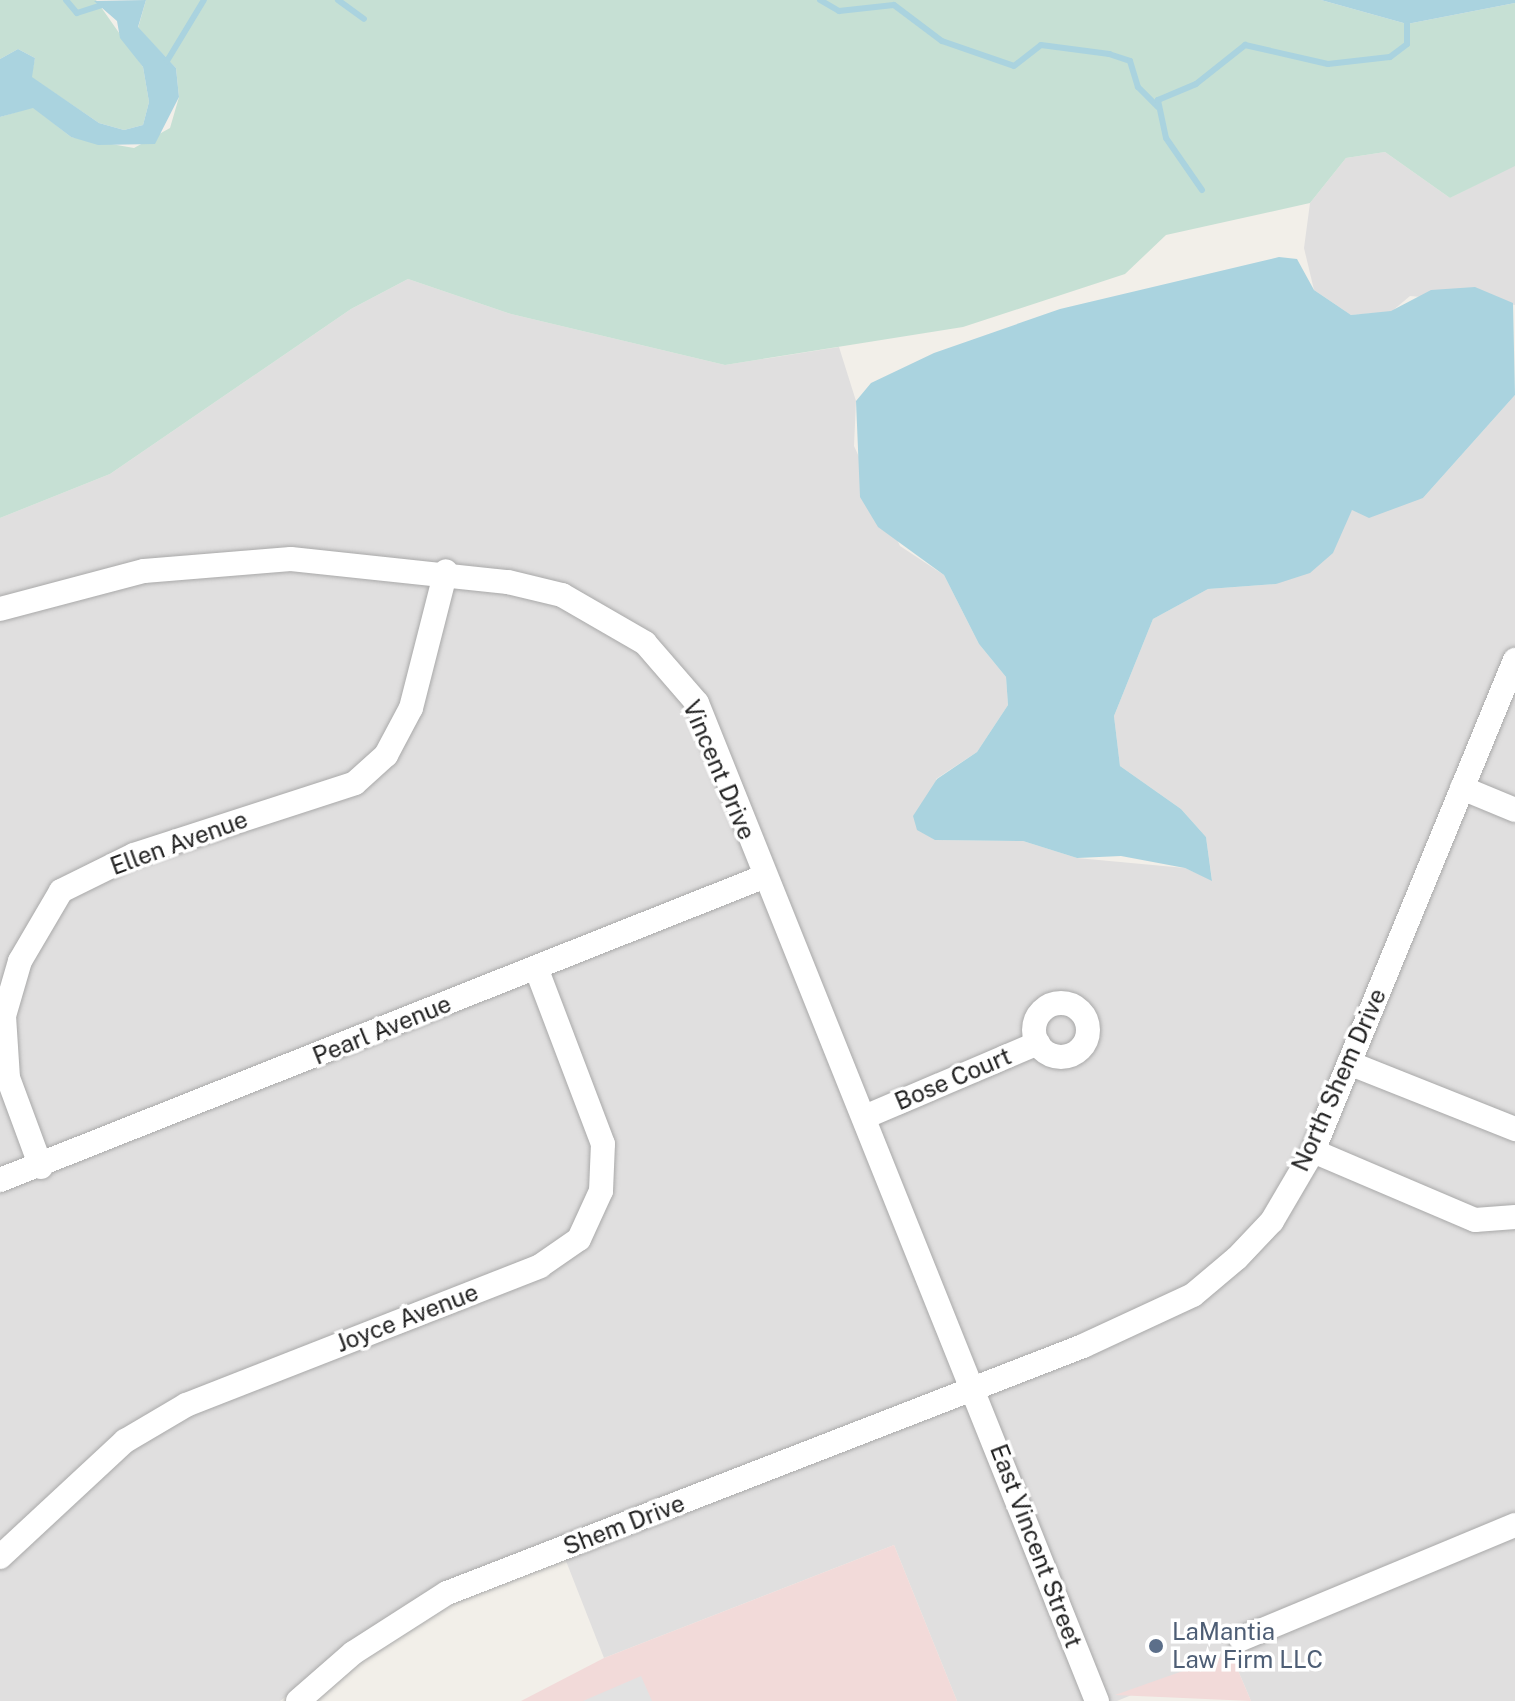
<!DOCTYPE html>
<style>
body{margin:0}
#map{position:relative;width:1515px;height:1701px;overflow:hidden;background:#f2efe9;font-family:"Public Sans",sans-serif}
div>[style]{position:absolute}
.residential>*{inset:0;background:#e0dfdf}
.commercial>*{inset:0;background:#f2dad9}
.wetland>*{inset:0;background:#c6e0d4}
.parking>*{inset:0;background:#e2e2e2}
.water>*{inset:0;background:#aad3df}
.stream>*{height:6px;margin:-3px;padding:0 3px;transform-origin:3px;border-radius:3px;background:#aad3df}
.roads{filter:drop-shadow(0 0 2px #a9a9a9) drop-shadow(0 0 2px #a9a9a9)}
.minor>*{height:24px;margin:-12px;padding:0 12px;transform-origin:12px;border-radius:12px;background:#fff}
.minor>.ring{margin:-12px;padding:0;box-sizing:content-box;background:none;border:24px solid #fff;border-radius:50%}
.dots>*{width:22px;height:22px;translate:-50% -50%;box-sizing:border-box;border:4px solid #fff;border-radius:50%}
span{translate:-50% -50%;white-space:nowrap;text-align:center;line-height:1.15;-webkit-text-stroke:7px #fff;paint-order:stroke}
.street-label{font-size:24px;color:#222}
.service-label{font-size:24px;color:#4e5e75}
.left{translate:0 -50%;text-align:left}
</style>
<div id="map">
<div class="residential">
<i style="clip-path:polygon(1385px 152px,1450px 198px,1515px 165px,1515px 305px,1410px 296px,1391px 312px,1351px 315px,1314px 290px,1304px 248px,1310px 203px,1346px 158px)"></i>
<i style="clip-path:polygon(408px 279px,511px 314px,725px 365px,839px 347px,856px 401px,854px 446px,900px 546px,944px 575px,979px 644px,1006px 677px,1008px 705px,977px 752px,936px 779px,935px 840px,1023px 841px,1077px 858px,1185px 868px,1212px 880px,1206px 837px,1181px 809px,1120px 766px,1114px 716px,1153px 619px,1208px 589px,1276px 584px,1352px 510px,1423px 498px,1515px 395px,1515px 1701px,1251px 1701px,1231px 1654px,1117px 1701px,957px 1701px,894px 1545px,604px 1658px,557px 1538px,406px 1604px,280px 1701px,0 1701px,0 518px,110px 474px,351px 309px)"></i>
</div>
<div class="commercial">
<i style="clip-path:polygon(894px 1545px,957px 1701px,521px 1701px,604px 1658px)"></i>
<i style="clip-path:polygon(1231px 1654px,1251px 1701px,1115px 1695px)"></i>
</div>
<div class="wetland">
<i style="clip-path:polygon(0 0,96px 0,143px 67px,149px 102px,143px 125px,124px 130px,99px 123px,31px 77px,35px 58px,18px 49px,0 59px)"></i>
<i style="clip-path:polygon(146px 0,1321px 0,1407px 24px,1515px 3px,1515px 166px,1450px 198px,1385px 152px,1346px 158px,1310px 203px,1166px 235px,1125px 274px,963px 327px,725px 365px,511px 314px,408px 279px,351px 309px,110px 474px,0 518px,0 117px,33px 107px,71px 137px,134px 148px,170px 128px,179px 97px,176px 68px,138px 28px)"></i>
</div>
<div class="parking">
<i style="clip-path:polygon(641px 1676px,652px 1701px,583px 1701px)"></i>
</div>
<div class="water">
<i style="clip-path:polygon(146px 0,138px 27px,176px 68px,179px 97px,155px 144px,98px 145px,71px 137px,33px 108px,0 117px,0 59px,18px 49px,35px 58px,32px 77px,99px 123px,124px 130px,143px 125px,149px 102px,143px 67px,120px 38px,117px 21px,94px 1px)"></i>
<i style="clip-path:polygon(1321px 0,1515px 0,1515px 3px,1407px 24px)"></i>
<i style="clip-path:polygon(1279px 257px,1297px 259px,1314px 290px,1351px 315px,1391px 311px,1431px 290px,1475px 287px,1513px 303px,1515px 395px,1423px 498px,1369px 518px,1352px 510px,1333px 553px,1310px 573px,1276px 584px,1208px 589px,1153px 619px,1114px 716px,1120px 766px,1181px 809px,1206px 837px,1212px 881px,1185px 868px,1121px 856px,1077px 858px,1023px 841px,935px 840px,917px 830px,913px 816px,937px 779px,977px 752px,1008px 705px,1006px 677px,979px 644px,944px 575px,878px 527px,860px 497px,856px 401px,871px 383px,934px 353px,1060px 309px)"></i>
</div>
<div class="stream">
<i style="left:66px;top:0;width:17px;rotate:50deg"></i>
<i style="left:77px;top:13px;width:25px;rotate:-18deg"></i>
<i style="left:338px;top:0;width:32px;rotate:36deg"></i>
<i style="left:820px;top:0;width:22px;rotate:30deg"></i>
<i style="left:839px;top:11px;width:55px;rotate:-6.2deg"></i>
<i style="left:894px;top:5px;width:60px;rotate:36.9deg"></i>
<i style="left:942px;top:41px;width:76px;rotate:19.1deg"></i>
<i style="left:1014px;top:66px;width:34px;rotate:-38deg"></i>
<i style="left:1041px;top:45px;width:69px;rotate:7.5deg"></i>
<i style="left:1109px;top:54px;width:22px;rotate:18deg"></i>
<i style="left:1130px;top:61px;width:27px;rotate:73deg"></i>
<i style="left:1138px;top:87px;width:28px;rotate:45deg"></i>
<i style="left:167px;top:61px;width:71px;rotate:-58.8deg"></i>
<i style="left:1202px;top:190px;width:63px;rotate:-124.7deg"></i>
<i style="left:1166px;top:138px;width:39px;rotate:-102deg"></i>
<i style="left:1158px;top:100px;width:41px;rotate:-22.8deg"></i>
<i style="left:1196px;top:84px;width:63px;rotate:-38.5deg"></i>
<i style="left:1245px;top:45px;width:85px;rotate:12.9deg"></i>
<i style="left:1328px;top:64px;width:62px;rotate:-6.4deg"></i>
<i style="left:1390px;top:57px;width:21px;rotate:-37deg"></i>
<i style="left:1407px;top:44px;width:20px;rotate:-90deg"></i>
</div>
<div class="roads">
<div class="minor">
<i style="left:0;top:609px;width:149px;rotate:-14.8deg"></i>
<i style="left:144px;top:571px;width:147px;rotate:-4.7deg"></i>
<i style="left:291px;top:559px;width:218px;rotate:6.1deg"></i>
<i style="left:508px;top:582px;width:56px;rotate:13.5deg"></i>
<i style="left:562px;top:595px;width:96px;rotate:30deg"></i>
<i style="left:645px;top:643px;width:79px;rotate:49.1deg"></i>
<i style="left:697px;top:703px;width:1075px;rotate:68.16deg"></i>
<i style="left:1462px;top:788px;width:57px;rotate:22.5deg"></i>
<i class="ring" style="left:1034px;top:1003px;width:30px;height:30px"></i>
<i style="left:1349px;top:1063px;width:179px;rotate:21.7deg"></i>
<i style="left:867px;top:1116px;width:186px;rotate:-23.1deg"></i>
<i style="left:1313px;top:1151px;width:176px;rotate:23.1deg"></i>
<i style="left:1475px;top:1220px;width:40px;rotate:-4.3deg"></i>
<i style="left:41px;top:1167px;width:95px;rotate:-110.3deg"></i>
<i style="left:8px;top:1078px;width:62px;rotate:-93.7deg"></i>
<i style="left:4px;top:1016px;width:57px;rotate:-73.8deg"></i>
<i style="left:20px;top:961px;width:81px;rotate:-59.6deg"></i>
<i style="left:61px;top:891px;width:81px;rotate:-26.3deg"></i>
<i style="left:134px;top:855px;width:232px;rotate:-18deg"></i>
<i style="left:355px;top:783px;width:42px;rotate:-42.1deg"></i>
<i style="left:386px;top:755px;width:53px;rotate:-62deg"></i>
<i style="left:411px;top:708px;width:141px;rotate:-75.7deg"></i>
<i style="left:0;top:1180px;width:821px;rotate:-21.66deg"></i>
<i style="left:0;top:1557px;width:171px;rotate:-42.9deg"></i>
<i style="left:125px;top:1441px;width:71px;rotate:-30.5deg"></i>
<i style="left:186px;top:1405px;width:380px;rotate:-21.4deg"></i>
<i style="left:540px;top:1266px;width:47px;rotate:-34.7deg"></i>
<i style="left:579px;top:1239px;width:53px;rotate:-65.4deg"></i>
<i style="left:601px;top:1191px;width:47px;rotate:-87.6deg"></i>
<i style="left:603px;top:1144px;width:188px;rotate:-110.8deg"></i>
<i style="left:1241px;top:1639px;width:297px;rotate:-22.6deg"></i>
<i style="left:298px;top:1701px;width:73px;rotate:-41.1deg"></i>
<i style="left:353px;top:1653px;width:112px;rotate:-32.6deg"></i>
<i style="left:447px;top:1593px;width:682px;rotate:-21.22deg"></i>
<i style="left:1083px;top:1346px;width:121px;rotate:-24.9deg"></i>
<i style="left:1193px;top:1295px;width:57px;rotate:-40.1deg"></i>
<i style="left:1237px;top:1258px;width:51px;rotate:-46.6deg"></i>
<i style="left:1272px;top:1221px;width:81px;rotate:-59.6deg"></i>
<i style="left:1313px;top:1151px;width:531px;rotate:-67.64deg"></i>
</div>
</div>
<div class="dots">
<i style="left:1156px;top:1646px;background:#5c6f8a"></i>
</div>
<div class="street-label">
<span style="left:719px;top:770px;rotate:67deg">Vincent Drive</span>
<span style="left:179px;top:843px;rotate:-20deg">Ellen Avenue</span>
<span style="left:382px;top:1030px;rotate:-22deg">Pearl Avenue</span>
<span style="left:953px;top:1079px;rotate:-23deg">Bose Court</span>
<span style="left:1339px;top:1080px;rotate:-66deg">North Shem Drive</span>
<span style="left:407px;top:1318px;rotate:-21deg">Joyce Avenue</span>
<span style="left:624px;top:1525px;rotate:-21deg">Shem Drive</span>
<span style="left:1036px;top:1546px;rotate:69deg">East Vincent Street</span>
</div>
<div class="service-label">
<span class="left" style="left:1172px;top:1646px">LaMantia<br>Law Firm LLC</span>
</div>
</div>
